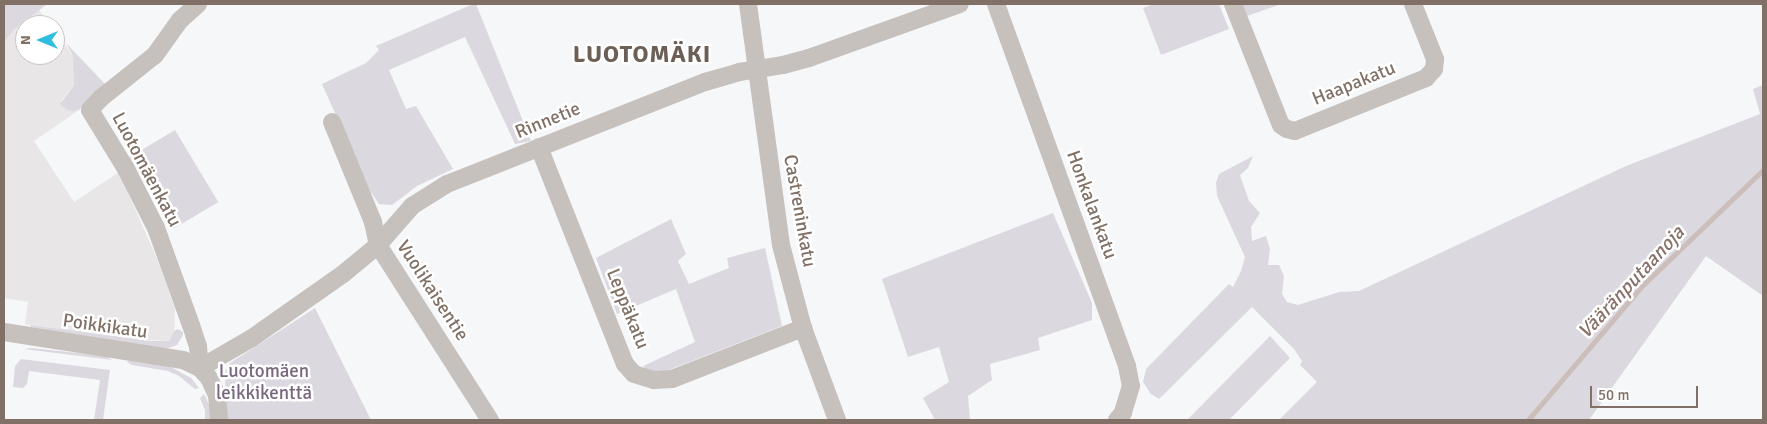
<!DOCTYPE html>
<meta charset="utf-8">
<style>
body{margin:0}
#map{position:relative;width:1767px;height:424px;overflow:hidden;background:#f6f7f9;font-family:Signika,sans-serif}
div>[style]{position:absolute}
.built>*{inset:0;background:#e8e6e7}
.green>*{inset:0;background:#dcd8e0;transform-origin:0 0}
.stream>*{height:4.5px;margin:-2.25px;padding:0 2.25px;transform-origin:2.25px;border-radius:2.25px;background:#cbbebb}
.street>*{height:18px;margin:-9px;padding:0 9px;transform-origin:9px;border-radius:9px;background:#c7c1be}
span{translate:-50% -50%;white-space:nowrap;text-align:center;line-height:1.15;-webkit-text-stroke:5px #fff;paint-order:stroke}
.street-label{font-size:19px;color:#817065}
.park-label{font-size:19px;color:#78677e}
.water-label{font-size:20px;color:#897169;font-style:italic}
.district-label{font-size:24px;color:#6c5f56;font-weight:700;letter-spacing:1px}
.frame{position:absolute;inset:0;border:5px solid #817065;pointer-events:none}
.north{position:absolute;left:15px;top:15px;width:50px;height:50px;box-sizing:border-box;background:#fff;border:1px solid #cdc6c1;border-radius:50%;rotate:270deg;font-size:14px;font-weight:700;line-height:20px;text-align:center;color:#817065}
.north::after{content:'';display:block;margin:auto;width:18px;height:22px;background:#31bddf;clip-path:polygon(50% 0,100% 100%,50% 72%,0 100%)}
.scale{position:absolute;left:1590px;top:386px;width:108px;height:22px;box-sizing:border-box;border:2px solid #817065;border-top:0;padding-left:6px;font-size:15px;line-height:18px;white-space:nowrap;color:#817065;-webkit-text-stroke:4px #fff;paint-order:stroke}
</style>
<div id="map">
<div class="built">
<i style="clip-path:polygon(39px 10px,51px 25px,25px 25px,25px 55px,55px 55px,55px 30px,73px 56px,75px 72px,74px 85px,61px 101px,73px 111px,79px 110px,34px 141px,74px 202px,119px 172px,160px 266px,175px 309px,174px 335px,170px 341px,126px 339px,25px 324px,28px 302px,4px 298px,4px 42px,15px 29px)"></i>
</div>
<div class="green">
<i style="clip-path:polygon(4px 4px,47px 4px,15px 29px,4px 42px)"></i>
<i style="clip-path:polygon(473px 4px,476px 4px,531px 141px,515px 144px,465px 37px,389px 70px,406px 109px,416px 106px,453px 169px,417px 186px,392px 205px,379px 204px,370px 191px,322px 84px,366px 63px,379px 50px,376px 46px)"></i>
<i style="clip-path:polygon(1154px 4px,1219px 4px,1229px 29px,1161px 55px,1143px 8px)"></i>
<i style="clip-path:polygon(1242px 4px,1281px 4px,1247px 16px)"></i>
<i style="clip-path:polygon(66px 43px,105px 84px,79px 110px,73px 111px,67px 110px,60px 104px,74px 85px,73px 56px)"></i>
<i style="clip-path:polygon(1763px 85px,1763px 296px,1706px 256px,1589px 420px,1279px 420px,1317px 382px,1300px 365px,1302px 361px,1294px 349px,1252px 307px,1159px 399px,1151px 394px,1143px 382px,1146px 369px,1229px 284px,1233px 287px,1241px 271px,1245px 257px,1217px 196px,1216px 183px,1219px 174px,1253px 156px,1248px 168px,1240px 175px,1249px 201px,1260px 213px,1251px 227px,1252px 241px,1266px 236px,1270px 249px,1268px 265px,1279px 265px,1284px 276px,1282px 294px,1287px 302px,1298px 305px,1339px 292px,1359px 291px,1626px 166px,1760px 114px,1753px 89px)"></i>
<i style="left:175px;top:130px;width:84px;height:53px;rotate:59deg"></i>
<i style="clip-path:polygon(1053px 213px,1092px 303px,1092px 320px,1038px 338px,1040px 350px,990px 364px,992px 380px,968px 396px,970px 420px,935px 420px,923px 398px,949px 382px,939px 347px,908px 357px,882px 279px)"></i>
<i style="clip-path:polygon(671px 219px,686px 254px,678px 261px,689px 284px,729px 268px,727px 258px,765px 248px,782px 326px,658px 374px,648px 372px,643px 366px,695px 342px,676px 289px,617px 314px,596px 258px)"></i>
<i style="clip-path:polygon(315px 308px,371px 420px,226px 420px,225px 372px,230px 363px)"></i>
<i style="clip-path:polygon(30px 325px,151px 341px,170px 341px,174px 331px,178px 329px,183px 332px,183px 335px,177px 345px,166px 349px,31px 327px)"></i>
<i style="clip-path:polygon(1270px 336px,1290px 358px,1229px 420px,1187px 420px)"></i>
<i style="clip-path:polygon(31px 348px,106px 356px,112px 360px,24px 349px)"></i>
<i style="clip-path:polygon(21px 359px,110px 370px,103px 420px,94px 420px,100px 380px,29px 371px,27px 384px,23px 388px,13px 387px,15px 366px)"></i>
<i style="clip-path:polygon(129px 360px,169px 366px,191px 378px,199px 388px,195px 389px,179px 376px,168px 371px,132px 365px,127px 362px)"></i>
<i style="clip-path:polygon(204px 394px,210px 407px,210px 420px,205px 420px,205px 410px,200px 398px)"></i>
</div>
<div class="stream">
<i style="left:1528px;top:420px;width:177px;rotate:-49.6deg"></i>
<i style="left:1643px;top:285px;width:166px;rotate:-43.8deg"></i>
</div>
<div class="street">
<i style="left:198px;top:4px;width:24px;rotate:138deg"></i>
<i style="left:180px;top:20px;width:43px;rotate:125.5deg"></i>
<i style="left:155px;top:55px;width:69px;rotate:141.5deg"></i>
<i style="left:101px;top:98px;width:16px;rotate:133deg"></i>
<i style="left:90px;top:110px;width:69px;rotate:58.6deg"></i>
<i style="left:126px;top:169px;width:66px;rotate:63deg"></i>
<i style="left:156px;top:228px;width:103px;rotate:70.2deg"></i>
<i style="left:191px;top:325px;width:22px;rotate:72deg"></i>
<i style="left:198px;top:346px;width:22px;rotate:85deg"></i>
<i style="left:748px;top:4px;width:243px;rotate:82.2deg"></i>
<i style="left:781px;top:245px;width:86px;rotate:75.2deg"></i>
<i style="left:803px;top:328px;width:98px;rotate:69.7deg"></i>
<i style="left:996px;top:4px;width:385px;rotate:70.1deg"></i>
<i style="left:1127px;top:366px;width:20px;rotate:79deg"></i>
<i style="left:1131px;top:386px;width:28px;rotate:107deg"></i>
<i style="left:1123px;top:413px;width:9px;rotate:131deg"></i>
<i style="left:1233px;top:4px;width:130px;rotate:68.4deg"></i>
<i style="left:1281px;top:125px;width:7px;rotate:34deg"></i>
<i style="left:1287px;top:129px;width:8px;rotate:14deg"></i>
<i style="left:1295px;top:131px;width:141px;rotate:-22deg"></i>
<i style="left:1426px;top:78px;width:12px;rotate:-48deg"></i>
<i style="left:1434px;top:69px;width:10px;rotate:-84deg"></i>
<i style="left:1435px;top:59px;width:59px;rotate:-111.8deg"></i>
<i style="left:332px;top:122px;width:108px;rotate:67.7deg"></i>
<i style="left:373px;top:222px;width:24px;rotate:78deg"></i>
<i style="left:378px;top:245px;width:208px;rotate:57.4deg"></i>
<i style="left:539px;top:147px;width:233px;rotate:68.4deg"></i>
<i style="left:625px;top:364px;width:13px;rotate:48deg"></i>
<i style="left:634px;top:374px;width:21px;rotate:17deg"></i>
<i style="left:654px;top:380px;width:18px;rotate:-3deg"></i>
<i style="left:672px;top:379px;width:141px;rotate:-21.3deg"></i>
<i style="left:4px;top:332px;width:181px;rotate:8.9deg"></i>
<i style="left:183px;top:360px;width:19px;rotate:25deg"></i>
<i style="left:200px;top:368px;width:13px;rotate:48deg"></i>
<i style="left:209px;top:378px;width:19px;rotate:65deg"></i>
<i style="left:217px;top:395px;width:25px;rotate:85deg"></i>
<i style="left:200px;top:368px;width:60px;rotate:-30deg"></i>
<i style="left:252px;top:338px;width:111px;rotate:-35.1deg"></i>
<i style="left:343px;top:274px;width:45px;rotate:-39.6deg"></i>
<i style="left:378px;top:245px;width:52px;rotate:-48.9deg"></i>
<i style="left:412px;top:206px;width:41px;rotate:-32.2deg"></i>
<i style="left:447px;top:184px;width:277px;rotate:-21.6deg"></i>
<i style="left:705px;top:82px;width:35px;rotate:-16deg"></i>
<i style="left:739px;top:72px;width:45px;rotate:-9deg"></i>
<i style="left:783px;top:65px;width:27px;rotate:-15deg"></i>
<i style="left:809px;top:58px;width:160px;rotate:-19.7deg"></i>
</div>
<div class="street-label">
<span style="left:1354px;top:84px;rotate:-22deg">Haapakatu</span>
<span style="left:548px;top:121px;rotate:-22deg">Rinnetie</span>
<span style="left:146px;top:170px;rotate:62deg">Luotomäenkatu</span>
<span style="left:1091px;top:205px;rotate:70deg">Honkalankatu</span>
<span style="left:799px;top:211px;rotate:80deg">Castreninkatu</span>
<span style="left:432px;top:291px;rotate:57deg">Vuolikaisentie</span>
<span style="left:627px;top:309px;rotate:68deg">Leppäkatu</span>
<span style="left:105px;top:327px;rotate:8deg">Poikkikatu</span>
</div>
<div class="park-label">
<span style="left:264px;top:383px">Luotomäen<br>leikkikenttä</span>
</div>
<div class="water-label">
<span style="left:1631px;top:282px;rotate:-47deg">Vääränputaanoja</span>
</div>
<div class="district-label">
<span style="left:642px;top:55px">LUOTOMÄKI</span>
</div>
<div class="frame"></div>
<div class="north">N</div>
<div class="scale">50 m</div>
</div>
